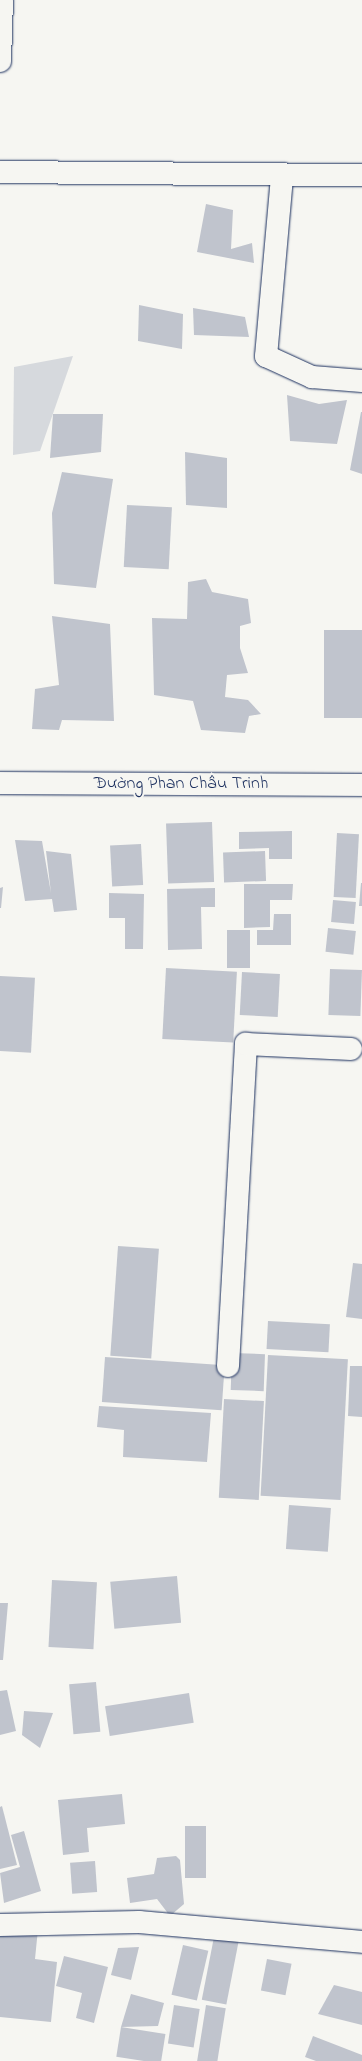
<!DOCTYPE html>
<meta charset="utf-8">
<style>
body{margin:0}
#map{position:relative;width:362px;height:2061px;overflow:hidden;background:#f6f6f2;font-family:"Indie Flower",sans-serif}
div>[style]{position:absolute}
.green>*{inset:0;background:#d6d9dd}
.building>*{inset:0;background:#c0c4cd;transform-origin:0 0}
.roads{filter:drop-shadow(0 0 1px #1b2f5e) drop-shadow(0 0 1px #1b2f5e)}
.minor>*{height:22px;margin:-11px;padding:0 11px;transform-origin:11px;border-radius:11px;background:#f6f6f2}
.major>*{height:22px;margin:-11px;padding:0 11px;transform-origin:11px;border-radius:11px;background:#f6f6f2}
span{translate:-50% -50%;white-space:nowrap;text-align:center;line-height:1.15;-webkit-text-stroke:4px #f6f6f2;paint-order:stroke}
.street-label{font-size:18px;color:#1b2f5e}
</style>
<div id="map">
<div class="green">
<i style="clip-path:polygon(73px 356px,40px 451px,13px 455px,14px 367px)"></i>
</div>
<div class="building">
<i style="clip-path:polygon(206px 204px,233px 210px,231px 249px,252px 243px,254px 263px,197px 252px)"></i>
<i style="clip-path:polygon(139px 305px,183px 314px,182px 349px,138px 341px)"></i>
<i style="clip-path:polygon(193px 308px,245px 317px,249px 337px,194px 335px)"></i>
<i style="clip-path:polygon(287px 395px,319px 404px,347px 400px,337px 444px,290px 441px)"></i>
<i style="clip-path:polygon(361px 412px,362px 412px,362px 474px,350px 470px)"></i>
<i style="clip-path:polygon(53px 414px,103px 414px,101px 452px,50px 458px)"></i>
<i style="clip-path:polygon(185px 452px,227px 458px,227px 508px,186px 505px)"></i>
<i style="clip-path:polygon(62px 472px,113px 479px,96px 588px,54px 584px,52px 513px)"></i>
<i style="left:127px;top:505px;width:45px;height:62px;rotate:3deg"></i>
<i style="clip-path:polygon(206px 579px,212px 592px,248px 599px,251px 623px,240px 626px,240px 648px,248px 673px,227px 675px,225px 697px,248px 700px,261px 714px,249px 716px,245px 733px,201px 730px,193px 701px,154px 695px,152px 618px,187px 619px,188px 582px)"></i>
<i style="clip-path:polygon(52px 616px,110px 624px,114px 721px,62px 720px,59px 730px,32px 729px,35px 689px,59px 685px)"></i>
<i style="left:324px;top:630px;width:38px;height:88px"></i>
<i style="left:212px;top:822px;width:60px;height:46px;rotate:88deg"></i>
<i style="clip-path:polygon(292px 831px,292px 859px,269px 859px,269px 848px,239px 849px,239px 832px)"></i>
<i style="left:337px;top:833px;width:22px;height:64px;rotate:3deg"></i>
<i style="clip-path:polygon(15px 840px,42px 841px,51px 893px,46px 851px,71px 854px,77px 910px,54px 912px,52px 899px,25px 901px)"></i>
<i style="left:141px;top:844px;width:41px;height:31px;rotate:87deg"></i>
<i style="left:265px;top:851px;width:30px;height:42px;rotate:88deg"></i>
<i style="clip-path:polygon(361px 883px,362px 883px,362px 906px,359px 906px)"></i>
<i style="clip-path:polygon(244px 884px,293px 884px,292px 900px,270px 900px,270px 927px,244px 928px)"></i>
<i style="clip-path:polygon(3px 887px,1px 908px,0 908px,0 888px)"></i>
<i style="clip-path:polygon(215px 888px,215px 907px,201px 907px,202px 949px,168px 950px,167px 889px)"></i>
<i style="clip-path:polygon(109px 893px,144px 894px,143px 949px,125px 949px,125px 918px,109px 918px)"></i>
<i style="left:333px;top:900px;width:23px;height:22px;rotate:5deg"></i>
<i style="clip-path:polygon(274px 914px,291px 914px,291px 945px,257px 945px,257px 930px,273px 930px)"></i>
<i style="left:328px;top:928px;width:28px;height:24px;rotate:6deg"></i>
<i style="left:227px;top:930px;width:23px;height:38px"></i>
<i style="left:166px;top:968px;width:71px;height:71px;rotate:3deg"></i>
<i style="left:330px;top:969px;width:32px;height:46px;rotate:2deg"></i>
<i style="left:242px;top:972px;width:38px;height:43px;rotate:3deg"></i>
<i style="left:0;top:976px;width:35px;height:75px;rotate:3deg"></i>
<i style="left:118px;top:1246px;width:41px;height:110px;rotate:4deg"></i>
<i style="clip-path:polygon(353px 1263px,362px 1264px,362px 1319px,346px 1317px)"></i>
<i style="left:268px;top:1321px;width:62px;height:28px;rotate:3deg"></i>
<i style="left:232px;top:1353px;width:33px;height:37px;rotate:2deg"></i>
<i style="left:268px;top:1355px;width:80px;height:141px;rotate:3deg"></i>
<i style="left:105px;top:1357px;width:120px;height:45px;rotate:4deg"></i>
<i style="clip-path:polygon(350px 1366px,362px 1366px,362px 1417px,348px 1416px)"></i>
<i style="left:224px;top:1399px;width:40px;height:99px;rotate:3deg"></i>
<i style="clip-path:polygon(99px 1406px,211px 1413px,207px 1462px,123px 1457px,124px 1430px,97px 1427px)"></i>
<i style="left:289px;top:1505px;width:42px;height:44px;rotate:4deg"></i>
<i style="left:177px;top:1576px;width:47px;height:67px;rotate:85deg"></i>
<i style="left:52px;top:1580px;width:45px;height:67px;rotate:3deg"></i>
<i style="clip-path:polygon(0 1603px,8px 1603px,3px 1660px,0 1660px)"></i>
<i style="left:96px;top:1682px;width:50px;height:27px;rotate:85deg"></i>
<i style="clip-path:polygon(7px 1690px,16px 1731px,0 1735px,0 1691px)"></i>
<i style="left:189px;top:1693px;width:30px;height:85px;rotate:81deg"></i>
<i style="clip-path:polygon(24px 1711px,53px 1713px,40px 1748px,22px 1735px)"></i>
<i style="clip-path:polygon(122px 1794px,125px 1824px,87px 1828px,89px 1852px,63px 1855px,58px 1800px)"></i>
<i style="clip-path:polygon(2px 1806px,17px 1865px,0 1869px,0 1807px)"></i>
<i style="left:185px;top:1826px;width:21px;height:52px"></i>
<i style="clip-path:polygon(24px 1831px,41px 1891px,4px 1903px,0 1873px,20px 1867px,11px 1835px)"></i>
<i style="clip-path:polygon(176px 1856px,180px 1860px,184px 1904px,170px 1916px,157px 1899px,130px 1903px,127px 1878px,154px 1874px,157px 1858px)"></i>
<i style="left:95px;top:1861px;width:31px;height:25px;rotate:86deg"></i>
<i style="clip-path:polygon(38px 1929px,35px 1959px,57px 1962px,51px 2022px,0 2017px,0 1932px)"></i>
<i style="left:214px;top:1937px;width:25px;height:64px;rotate:11deg"></i>
<i style="left:183px;top:1945px;width:26px;height:51px;rotate:13deg"></i>
<i style="clip-path:polygon(139px 1947px,131px 1980px,111px 1975px,118px 1948px)"></i>
<i style="clip-path:polygon(64px 1956px,108px 1967px,94px 2023px,76px 2018px,82px 1993px,56px 1986px)"></i>
<i style="left:267px;top:1959px;width:25px;height:32px;rotate:11deg"></i>
<i style="clip-path:polygon(334px 1985px,362px 1992px,362px 2025px,318px 2014px)"></i>
<i style="clip-path:polygon(131px 1994px,164px 2003px,158px 2026px,121px 2027px)"></i>
<i style="left:174px;top:2005px;width:26px;height:39px;rotate:9deg"></i>
<i style="left:206px;top:2005px;width:20px;height:57px;rotate:9deg"></i>
<i style="left:121px;top:2027px;width:45px;height:30px;rotate:9deg"></i>
<i style="clip-path:polygon(313px 2036px,362px 2055px,362px 2061px,316px 2061px,305px 2057px)"></i>
</div>
<div class="roads">
<div class="minor">
<i style="left:0;top:61px;width:61px;rotate:-88.1deg"></i>
<i style="left:0;top:172px;width:362px;rotate:0.5deg"></i>
<i style="left:282px;top:177px;width:180px;rotate:95.1deg"></i>
<i style="left:266px;top:356px;width:51px;rotate:24.5deg"></i>
<i style="left:312px;top:377px;width:50px;rotate:4.6deg"></i>
<i style="left:228px;top:1366px;width:323px;rotate:-86.8deg"></i>
<i style="left:246px;top:1044px;width:105px;rotate:2.7deg"></i>
<i style="left:0;top:1925px;width:139px;rotate:-1.2deg"></i>
<i style="left:139px;top:1922px;width:224px;rotate:5.1deg"></i>
</div>
<div class="major">
<i style="left:0;top:783px;width:362px;rotate:0.3deg"></i>
</div>
</div>
<div class="street-label">
<span style="left:181px;top:784px">Đường Phan Châu Trinh</span>
</div>
</div>
